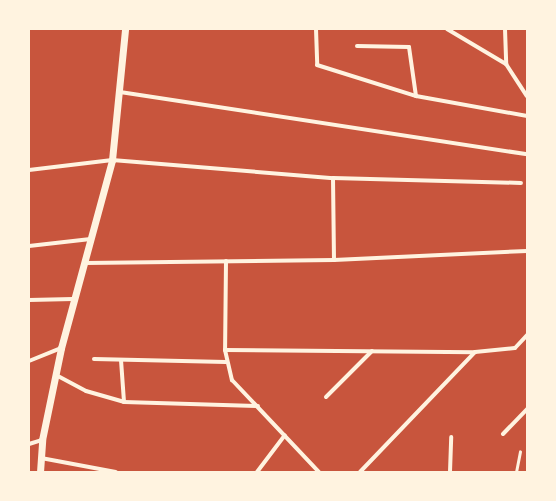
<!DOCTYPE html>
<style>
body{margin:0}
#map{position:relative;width:556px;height:501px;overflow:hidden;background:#c8553d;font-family:"Titillium Web",sans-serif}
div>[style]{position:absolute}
.service>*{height:3px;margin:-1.5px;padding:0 1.5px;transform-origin:1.5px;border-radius:1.5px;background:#fff3e0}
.minor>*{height:4px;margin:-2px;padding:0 2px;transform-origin:2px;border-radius:2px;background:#fff3e0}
.tertiary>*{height:7px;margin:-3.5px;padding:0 3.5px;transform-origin:3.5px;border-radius:3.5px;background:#fff3e0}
span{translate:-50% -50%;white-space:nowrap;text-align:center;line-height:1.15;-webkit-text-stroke:4px #fff3e0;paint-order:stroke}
.frame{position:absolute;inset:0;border:30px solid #fff3e0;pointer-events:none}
</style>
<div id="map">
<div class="service">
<i style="left:516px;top:472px;width:21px;rotate:-79deg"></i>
</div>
<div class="minor">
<i style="left:316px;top:29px;width:36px;rotate:88deg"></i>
<i style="left:317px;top:65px;width:104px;rotate:17.4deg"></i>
<i style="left:416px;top:96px;width:113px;rotate:10.2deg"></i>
<i style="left:447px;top:29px;width:69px;rotate:30.7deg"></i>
<i style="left:505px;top:29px;width:35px;rotate:88deg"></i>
<i style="left:506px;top:64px;width:38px;rotate:57deg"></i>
<i style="left:357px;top:46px;width:52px;rotate:1.1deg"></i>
<i style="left:409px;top:47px;width:49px;rotate:81.9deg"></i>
<i style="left:120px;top:92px;width:412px;rotate:8.7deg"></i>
<i style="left:29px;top:170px;width:84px;rotate:-6.9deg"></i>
<i style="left:112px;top:160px;width:222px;rotate:4.7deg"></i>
<i style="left:333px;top:178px;width:188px;rotate:1.5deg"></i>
<i style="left:333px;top:178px;width:82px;rotate:89.3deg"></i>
<i style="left:29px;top:246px;width:62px;rotate:-6.4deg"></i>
<i style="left:226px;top:261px;width:89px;rotate:90.6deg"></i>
<i style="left:225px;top:350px;width:31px;rotate:77deg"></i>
<i style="left:232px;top:380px;width:127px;rotate:46.6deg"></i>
<i style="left:85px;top:263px;width:249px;rotate:-0.7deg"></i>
<i style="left:334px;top:260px;width:193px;rotate:-2.7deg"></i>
<i style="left:29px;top:300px;width:44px;rotate:-1.3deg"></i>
<i style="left:225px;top:350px;width:250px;rotate:0.5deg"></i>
<i style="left:475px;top:352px;width:40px;rotate:-5.7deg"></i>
<i style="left:515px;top:348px;width:18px;rotate:-47deg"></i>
<i style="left:94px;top:359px;width:132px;rotate:1.3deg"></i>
<i style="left:121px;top:360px;width:42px;rotate:85.9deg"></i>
<i style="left:29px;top:361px;width:35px;rotate:-22deg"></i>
<i style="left:56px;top:375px;width:34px;rotate:28deg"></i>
<i style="left:86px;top:391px;width:40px;rotate:16deg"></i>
<i style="left:124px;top:402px;width:134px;rotate:1.7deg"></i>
<i style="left:326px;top:397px;width:65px;rotate:-45deg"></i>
<i style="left:503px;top:434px;width:35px;rotate:-46deg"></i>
<i style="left:29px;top:444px;width:14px;rotate:-17deg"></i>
<i style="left:41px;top:458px;width:76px;rotate:10.6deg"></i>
<i style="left:257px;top:472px;width:46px;rotate:-52.9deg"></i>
<i style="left:360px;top:472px;width:166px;rotate:-46.2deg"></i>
<i style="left:450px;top:472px;width:35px;rotate:-88deg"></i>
</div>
<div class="tertiary">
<i style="left:40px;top:472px;width:32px;rotate:-86deg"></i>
<i style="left:42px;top:440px;width:94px;rotate:-78.3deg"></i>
<i style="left:61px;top:348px;width:195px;rotate:-74.8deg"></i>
<i style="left:112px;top:160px;width:132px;rotate:-84.3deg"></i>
</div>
<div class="frame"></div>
</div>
